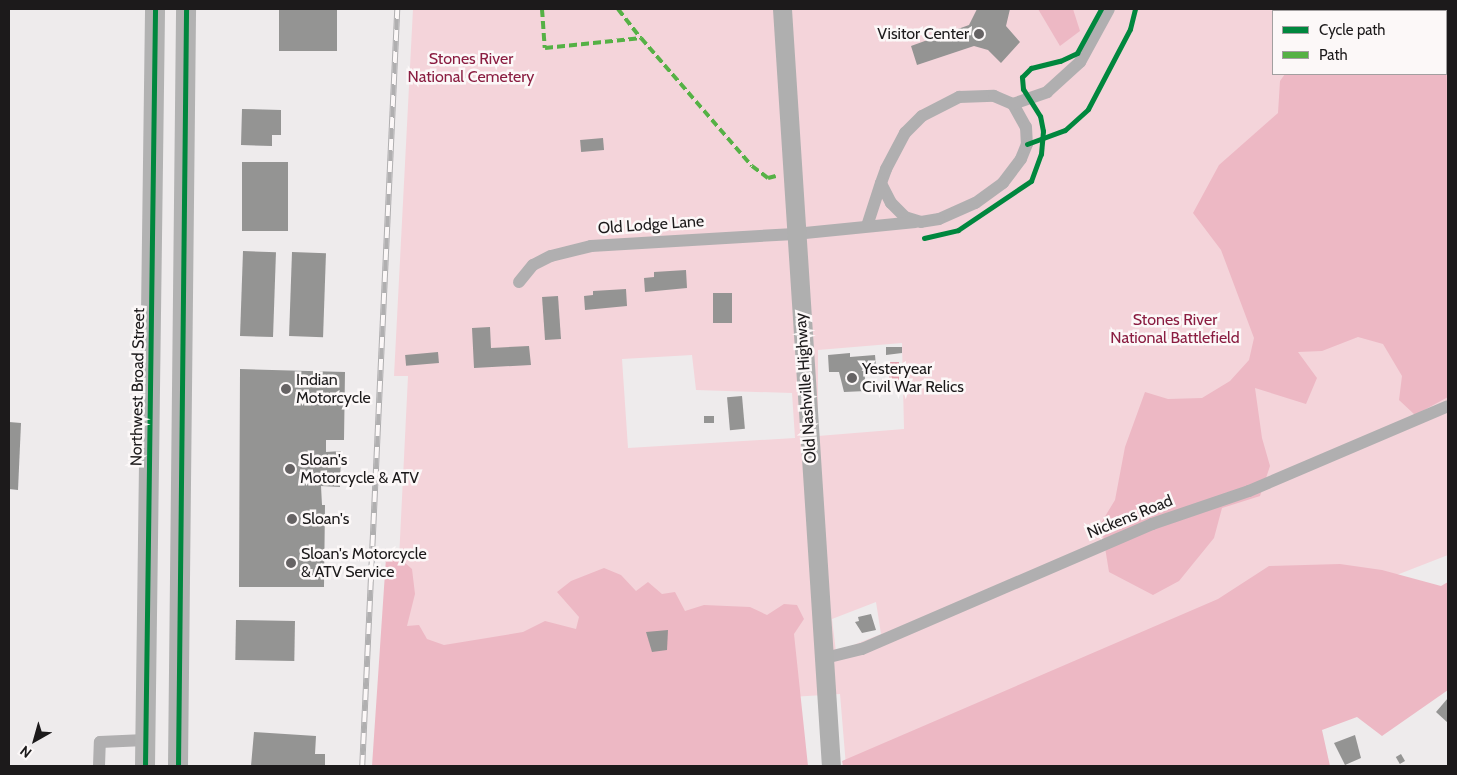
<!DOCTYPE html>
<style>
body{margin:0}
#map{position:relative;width:1457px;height:775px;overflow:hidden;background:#eeebec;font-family:Cabin,sans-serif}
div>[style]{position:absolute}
.green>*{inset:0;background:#f4d4da}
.forest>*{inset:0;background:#edb8c4}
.water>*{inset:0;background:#e2a0ae}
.building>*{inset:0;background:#949493;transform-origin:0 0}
.minor>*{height:12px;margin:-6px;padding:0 6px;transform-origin:6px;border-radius:6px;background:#b0afb0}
.secondary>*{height:19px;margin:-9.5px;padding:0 9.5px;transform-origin:9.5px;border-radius:9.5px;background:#afafaf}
.primary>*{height:20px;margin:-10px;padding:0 10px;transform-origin:10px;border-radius:10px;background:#b2b2b2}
.rail>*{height:5.5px;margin-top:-2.75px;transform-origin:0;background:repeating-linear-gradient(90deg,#fcf8f8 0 11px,#b0afb0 0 22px);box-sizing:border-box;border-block:1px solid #b0afb0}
.quiet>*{height:4px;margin-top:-2px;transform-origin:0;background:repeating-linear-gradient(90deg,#55b145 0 8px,transparent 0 12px)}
.cycleway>*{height:5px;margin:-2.5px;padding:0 2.5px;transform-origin:2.5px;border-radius:2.5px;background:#00873e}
.dots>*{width:14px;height:14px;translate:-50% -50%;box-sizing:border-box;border:2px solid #fcf8f8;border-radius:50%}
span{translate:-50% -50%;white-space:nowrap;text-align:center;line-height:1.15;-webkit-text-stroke:5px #fcf8f8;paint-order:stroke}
.poi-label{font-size:16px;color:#1c1a1b}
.right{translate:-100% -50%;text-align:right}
.left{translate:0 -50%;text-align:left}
.park-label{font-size:16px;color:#8a1d41}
.street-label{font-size:16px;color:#1c1a1b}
.frame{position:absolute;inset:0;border:10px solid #1c1a1b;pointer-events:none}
.legend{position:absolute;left:1272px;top:10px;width:175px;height:65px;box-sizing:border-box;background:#fcf8f8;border:1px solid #a29fa0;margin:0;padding:6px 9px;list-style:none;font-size:15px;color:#1c1a1b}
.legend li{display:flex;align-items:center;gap:10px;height:25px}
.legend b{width:25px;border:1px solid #a29fa0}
.north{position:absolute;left:10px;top:715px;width:50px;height:50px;-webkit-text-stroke:4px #fcf8f8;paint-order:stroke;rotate:218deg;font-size:14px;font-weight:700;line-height:20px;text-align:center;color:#1c1a1b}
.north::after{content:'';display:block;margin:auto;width:18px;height:22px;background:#1c1a1b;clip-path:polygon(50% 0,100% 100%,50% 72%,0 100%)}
</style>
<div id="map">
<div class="green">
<i style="clip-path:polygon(evenodd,413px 9px,1448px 9px,1448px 555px,1101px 690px,846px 766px,840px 694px,391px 722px,408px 376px,394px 376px,413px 9px,1273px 11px,1446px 11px,1446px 74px,1273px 74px,1273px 11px,413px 9px,902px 343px,904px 429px,818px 436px,818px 350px,902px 343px,413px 9px,692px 355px,696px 390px,792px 393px,795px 438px,628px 448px,622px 359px,692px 355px,413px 9px,876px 602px,881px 634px,836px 652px,832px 619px,876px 602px)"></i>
</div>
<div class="forest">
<i style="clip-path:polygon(1038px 9px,1073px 9px,1080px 31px,1060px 46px)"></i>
<i style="clip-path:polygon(1328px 9px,1448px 9px,1448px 397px,1415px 415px,1399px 400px,1402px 376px,1383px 344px,1358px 337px,1322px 351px,1298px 352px,1317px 378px,1306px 404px,1255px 388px,1262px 438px,1270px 466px,1260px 496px,1222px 508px,1214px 538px,1179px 581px,1153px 595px,1109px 572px,1101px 523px,1115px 500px,1125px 447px,1145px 392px,1168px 399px,1202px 398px,1230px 381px,1249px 360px,1254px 338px,1221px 250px,1193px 213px,1219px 165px,1278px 113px,1280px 81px,1285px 74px,1446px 74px,1446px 11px,1327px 11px)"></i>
<i style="clip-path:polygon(396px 555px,412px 569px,415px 594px,407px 626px,419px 625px,427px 639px,444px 645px,523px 632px,545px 621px,576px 629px,579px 617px,557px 592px,571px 581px,604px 568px,621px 575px,636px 591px,648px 582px,662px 594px,675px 592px,685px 611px,704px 605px,750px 607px,767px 615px,784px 604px,797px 605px,804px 619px,794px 634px,808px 766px,372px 766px,386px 558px)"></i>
<i style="clip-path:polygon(1340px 564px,1382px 570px,1441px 586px,1448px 582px,1448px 690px,1382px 736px,1357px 717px,1322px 730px,1330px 766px,843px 766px,842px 761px,1218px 599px,1269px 566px)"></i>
</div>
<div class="water">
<i style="clip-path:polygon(889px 362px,899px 362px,899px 380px,896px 381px,889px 380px)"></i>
</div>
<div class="building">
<i style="left:279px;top:9px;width:58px;height:42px"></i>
<i style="clip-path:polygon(977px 9px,1010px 9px,1006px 26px,1020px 42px,1001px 63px,988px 50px,974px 46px,917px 65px,911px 46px,969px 25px)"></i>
<i style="clip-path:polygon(242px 109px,281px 110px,281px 135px,272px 135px,272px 146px,241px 145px)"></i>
<i style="left:603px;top:138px;width:12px;height:23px;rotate:85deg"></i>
<i style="left:242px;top:162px;width:46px;height:69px"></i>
<i style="left:243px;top:251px;width:33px;height:85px;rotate:2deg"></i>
<i style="left:292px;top:252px;width:34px;height:84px;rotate:2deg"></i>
<i style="clip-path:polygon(686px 270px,687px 288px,645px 292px,644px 278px,654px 277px,654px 272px)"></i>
<i style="clip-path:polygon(626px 289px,627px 306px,585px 310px,584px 296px,593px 295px,593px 291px)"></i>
<i style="left:713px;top:293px;width:19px;height:30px"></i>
<i style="left:558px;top:296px;width:43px;height:16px;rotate:86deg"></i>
<i style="clip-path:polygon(490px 327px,491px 348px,529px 346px,531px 365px,474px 368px,472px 328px)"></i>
<i style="clip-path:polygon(886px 347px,902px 347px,902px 353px,886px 355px)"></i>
<i style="left:438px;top:352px;width:11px;height:33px;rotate:85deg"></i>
<i style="clip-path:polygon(850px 353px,850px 357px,875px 355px,876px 366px,864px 367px,866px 391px,844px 392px,839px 372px,829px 372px,828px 355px)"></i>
<i style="clip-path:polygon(240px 369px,345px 372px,344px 440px,326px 440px,326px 452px,341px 451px,340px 487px,321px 486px,322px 505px,325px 505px,324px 587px,239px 587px)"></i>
<i style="left:742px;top:396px;width:33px;height:15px;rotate:85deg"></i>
<i style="left:704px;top:416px;width:10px;height:7px"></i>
<i style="clip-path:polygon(9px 422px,21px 423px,18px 490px,9px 489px)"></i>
<i style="clip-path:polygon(871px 614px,876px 630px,862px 633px,855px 622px,859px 621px,858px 617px)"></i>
<i style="left:236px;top:620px;width:59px;height:40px;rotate:1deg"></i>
<i style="clip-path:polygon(668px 630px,667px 650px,652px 652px,646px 632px)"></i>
<i style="clip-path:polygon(1448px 698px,1448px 723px,1436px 712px)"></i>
<i style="clip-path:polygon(254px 732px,316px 736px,315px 754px,325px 754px,325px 766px,251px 766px)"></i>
<i style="clip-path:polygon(1355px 735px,1361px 758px,1345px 765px,1334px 743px)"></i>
<i style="left:1401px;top:754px;width:8px;height:6px;rotate:60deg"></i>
</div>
<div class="minor">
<i style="left:1013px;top:104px;width:26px;rotate:61deg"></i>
<i style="left:1026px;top:127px;width:17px;rotate:87deg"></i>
<i style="left:1027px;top:144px;width:16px;rotate:112deg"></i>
<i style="left:1021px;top:159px;width:30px;rotate:127deg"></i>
<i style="left:1003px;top:183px;width:34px;rotate:144deg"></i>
<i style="left:975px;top:203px;width:39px;rotate:156deg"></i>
<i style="left:939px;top:219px;width:18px;rotate:171deg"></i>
<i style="left:921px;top:222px;width:17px;rotate:-163deg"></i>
<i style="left:905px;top:217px;width:20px;rotate:-135deg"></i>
<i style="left:891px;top:203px;width:22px;rotate:-117deg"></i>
<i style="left:881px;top:183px;width:15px;rotate:-70deg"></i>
<i style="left:886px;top:169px;width:41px;rotate:-62.2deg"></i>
<i style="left:905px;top:133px;width:24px;rotate:-45deg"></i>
<i style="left:922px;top:116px;width:42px;rotate:-27.2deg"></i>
<i style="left:959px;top:97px;width:35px;rotate:-2deg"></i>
<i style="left:994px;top:96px;width:21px;rotate:23deg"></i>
<i style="left:1013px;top:104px;width:36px;rotate:-19deg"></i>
<i style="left:1047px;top:92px;width:45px;rotate:-42.3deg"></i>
<i style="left:1080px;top:62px;width:60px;rotate:-61.3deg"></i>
<i style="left:867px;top:226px;width:45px;rotate:-72deg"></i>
<i style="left:519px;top:282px;width:22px;rotate:-51deg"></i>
<i style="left:533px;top:265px;width:20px;rotate:-27deg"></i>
<i style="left:551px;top:256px;width:41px;rotate:-14deg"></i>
<i style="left:591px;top:246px;width:204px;rotate:-3.4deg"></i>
<i style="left:795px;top:234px;width:121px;rotate:-5.7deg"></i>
<i style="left:825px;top:658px;width:38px;rotate:-14deg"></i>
<i style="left:862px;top:649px;width:316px;rotate:-23.3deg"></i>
<i style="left:1152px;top:524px;width:102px;rotate:-18.8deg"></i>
<i style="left:1249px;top:491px;width:216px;rotate:-23.1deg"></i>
<i style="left:99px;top:766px;width:24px;rotate:-88deg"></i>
<i style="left:100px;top:742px;width:45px;rotate:-2.5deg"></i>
</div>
<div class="secondary">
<i style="left:782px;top:9px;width:759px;rotate:86.3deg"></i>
</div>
<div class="primary">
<i style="left:145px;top:766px;width:757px;rotate:-89.24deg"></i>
<i style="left:178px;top:766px;width:757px;rotate:-89.39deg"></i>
</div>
<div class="rail">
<i style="left:362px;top:766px;width:758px;rotate:-87.35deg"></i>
</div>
<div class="quiet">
<i style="left:542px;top:9px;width:39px;rotate:86deg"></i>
<i style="left:545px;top:48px;width:97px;rotate:-5.9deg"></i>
<i style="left:641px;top:38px;width:169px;rotate:49.1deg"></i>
<i style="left:752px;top:166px;width:20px;rotate:37deg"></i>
<i style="left:768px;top:178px;width:8px;rotate:-14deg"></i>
<i style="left:618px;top:9px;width:37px;rotate:52deg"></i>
</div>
<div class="cycleway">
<i style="left:1027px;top:144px;width:40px;rotate:-20.2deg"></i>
<i style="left:1065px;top:130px;width:31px;rotate:-42deg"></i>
<i style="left:1088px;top:109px;width:90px;rotate:-62.3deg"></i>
<i style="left:1130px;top:29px;width:21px;rotate:-76deg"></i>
<i style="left:924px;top:238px;width:35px;rotate:-13deg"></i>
<i style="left:958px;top:230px;width:88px;rotate:-33.9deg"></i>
<i style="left:1031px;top:181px;width:29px;rotate:-70deg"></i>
<i style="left:1041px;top:154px;width:23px;rotate:-85deg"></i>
<i style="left:1043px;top:131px;width:15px;rotate:-101deg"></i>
<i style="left:1040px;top:116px;width:32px;rotate:-122deg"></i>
<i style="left:1023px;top:89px;width:12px;rotate:-95deg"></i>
<i style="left:1022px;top:77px;width:13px;rotate:-45deg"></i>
<i style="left:1031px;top:68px;width:30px;rotate:-14deg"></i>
<i style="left:1060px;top:61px;width:19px;rotate:-25deg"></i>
<i style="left:1077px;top:53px;width:50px;rotate:-61.4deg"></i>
<i style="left:145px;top:766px;width:757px;rotate:-89.24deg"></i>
<i style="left:178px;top:766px;width:757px;rotate:-89.39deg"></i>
</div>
<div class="dots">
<i style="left:979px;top:34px;background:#666364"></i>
<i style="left:852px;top:378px;background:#666364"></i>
<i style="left:286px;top:389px;background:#666364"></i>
<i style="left:290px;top:469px;background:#666364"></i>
<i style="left:292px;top:519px;background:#666364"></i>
<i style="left:291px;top:563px;background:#666364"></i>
</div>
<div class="poi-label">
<span class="right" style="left:969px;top:34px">Visitor Center</span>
<span class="left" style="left:862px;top:378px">Yesteryear<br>Civil War Relics</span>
<span class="left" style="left:296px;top:389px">Indian<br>Motorcycle</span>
<span class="left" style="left:300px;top:469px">Sloan's<br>Motorcycle &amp; ATV</span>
<span class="left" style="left:302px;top:519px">Sloan's</span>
<span class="left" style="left:301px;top:563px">Sloan's Motorcycle<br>&amp; ATV Service</span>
</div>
<div class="park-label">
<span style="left:471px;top:68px">Stones River<br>National Cemetery</span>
<span style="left:1175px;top:329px">Stones River<br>National Battlefield</span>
</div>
<div class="street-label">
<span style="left:651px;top:225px;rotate:-4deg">Old Lodge Lane</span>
<span style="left:138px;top:387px;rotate:-89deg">Northwest Broad Street</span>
<span style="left:806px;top:388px;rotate:-94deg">Old Nashville Highway</span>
<span style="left:1130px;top:517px;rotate:-22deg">Nickens Road</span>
</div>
<div class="frame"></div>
<ul class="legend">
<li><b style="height:6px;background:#00873e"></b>Cycle path</li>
<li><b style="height:6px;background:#55b145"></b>Path</li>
</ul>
<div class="north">N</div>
</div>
